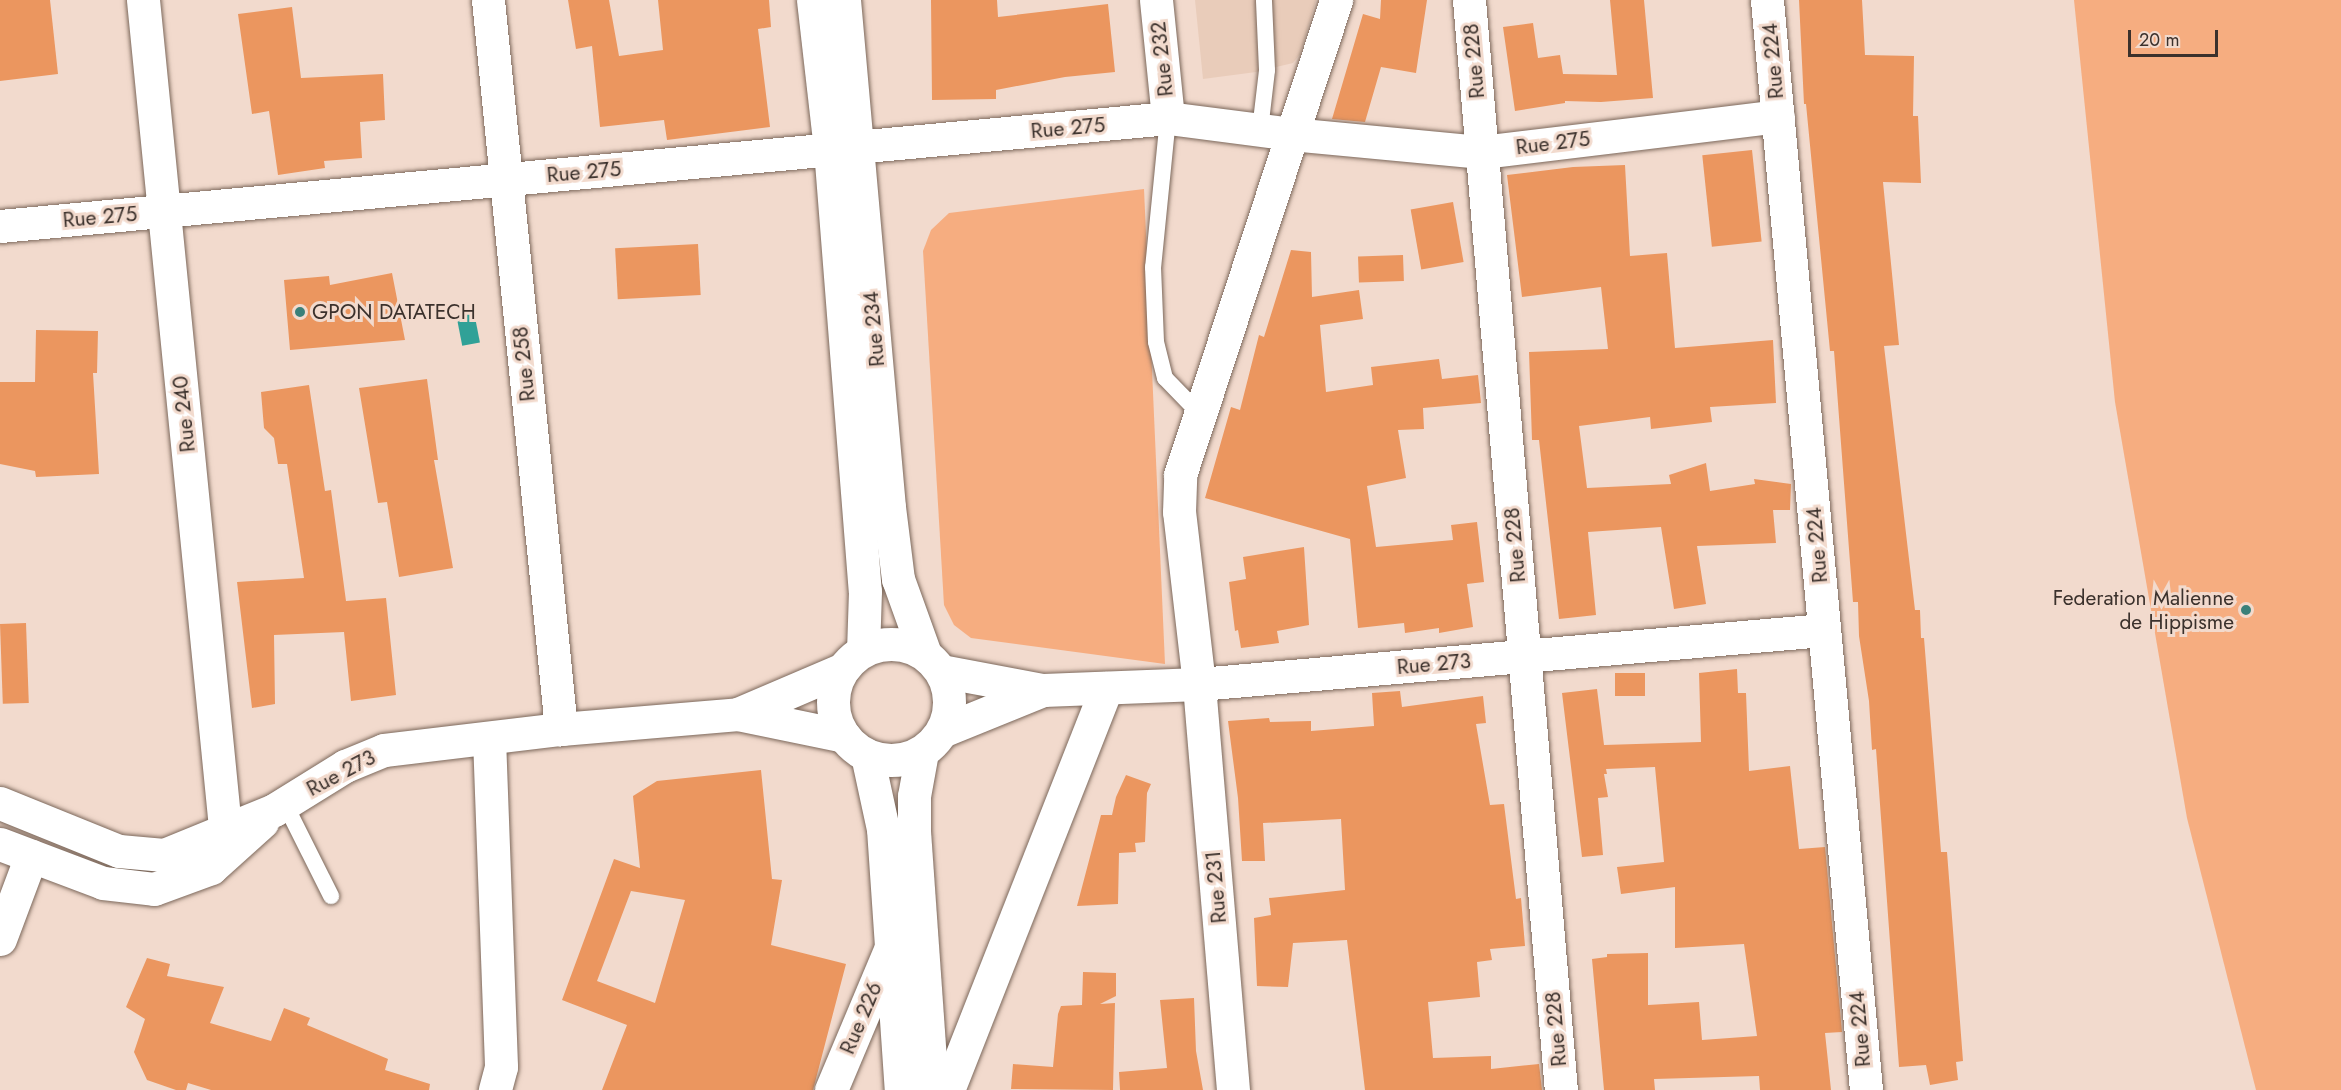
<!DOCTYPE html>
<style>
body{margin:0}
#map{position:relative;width:2341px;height:1090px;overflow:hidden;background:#f2dacd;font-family:Jost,sans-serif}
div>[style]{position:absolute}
.built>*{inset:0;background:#e9ccba}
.green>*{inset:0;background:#f6ad80}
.water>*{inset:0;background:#31a197;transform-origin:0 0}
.building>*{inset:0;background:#eb965f;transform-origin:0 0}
.roads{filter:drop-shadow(0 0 2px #7c685b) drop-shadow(0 0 2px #7c685b)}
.service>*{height:16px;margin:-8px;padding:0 8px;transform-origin:8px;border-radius:8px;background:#fff}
.minor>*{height:33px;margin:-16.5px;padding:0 16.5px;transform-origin:16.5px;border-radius:16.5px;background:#fff}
.tertiary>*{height:33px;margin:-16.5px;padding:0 16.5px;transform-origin:16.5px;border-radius:16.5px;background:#fff}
.secondary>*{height:33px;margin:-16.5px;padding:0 16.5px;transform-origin:16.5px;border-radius:16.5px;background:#fff}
.secondary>.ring{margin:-16.5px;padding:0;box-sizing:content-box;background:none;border:33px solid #fff;border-radius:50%}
.dots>*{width:16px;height:16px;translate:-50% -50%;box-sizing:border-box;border:3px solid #f2dacd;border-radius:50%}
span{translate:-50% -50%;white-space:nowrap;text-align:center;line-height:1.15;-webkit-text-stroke:6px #f2dacd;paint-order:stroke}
.street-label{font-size:21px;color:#3b312c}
.poi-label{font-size:21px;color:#3b312c}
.left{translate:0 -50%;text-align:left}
.right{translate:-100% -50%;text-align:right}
.scale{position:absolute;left:2128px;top:30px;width:90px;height:27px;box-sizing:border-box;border:3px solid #3b312c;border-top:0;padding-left:8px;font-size:18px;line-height:21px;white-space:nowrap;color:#3b312c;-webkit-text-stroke:4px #f2dacd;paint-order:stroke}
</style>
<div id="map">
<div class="built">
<i style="clip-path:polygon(1195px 0,1316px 0,1300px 54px,1293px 63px,1256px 72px,1203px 79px)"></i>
</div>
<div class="green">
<i style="clip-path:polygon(2074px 0,2341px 0,2341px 1090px,2256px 1090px,2187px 818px,2115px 402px)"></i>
<i style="clip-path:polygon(1144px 189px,1165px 664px,971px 638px,954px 625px,944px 605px,923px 251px,931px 230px,949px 213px)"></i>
</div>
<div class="water">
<i style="left:474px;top:312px;width:31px;height:18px;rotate:79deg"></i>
</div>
<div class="building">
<i style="clip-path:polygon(0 0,50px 0,58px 74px,0 81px)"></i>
<i style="clip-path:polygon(568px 0,609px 0,619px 56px,663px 50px,658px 0,769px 0,771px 27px,758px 29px,770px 127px,667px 140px,664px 120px,600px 127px,592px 46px,576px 49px)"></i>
<i style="clip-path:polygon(931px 0,997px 0,998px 17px,1108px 4px,1115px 72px,1065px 77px,996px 90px,996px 99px,932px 100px)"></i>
<i style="clip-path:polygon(1381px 0,1427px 0,1416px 73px,1381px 67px,1365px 122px,1332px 119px,1363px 14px,1380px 19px)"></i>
<i style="clip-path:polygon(1610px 0,1644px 0,1653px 98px,1601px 102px,1565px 101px,1565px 103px,1515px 111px,1503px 27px,1533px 23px,1538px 58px,1560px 55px,1563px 74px,1617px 75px)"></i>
<i style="clip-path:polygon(1799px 0,1862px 0,1865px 55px,1914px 56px,1913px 116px,1918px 116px,1921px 183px,1883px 182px,1899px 345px,1884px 346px,1915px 610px,1920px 610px,1921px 638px,1924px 638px,1941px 852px,1947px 852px,1963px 1061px,1956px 1062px,1958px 1080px,1930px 1085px,1926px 1065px,1899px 1067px,1876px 749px,1872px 750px,1869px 701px,1859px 636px,1858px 602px,1853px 602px,1834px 351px,1830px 351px,1806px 104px,1804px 104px)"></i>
<i style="clip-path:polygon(292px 7px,301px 78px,383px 74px,385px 120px,360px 122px,362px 158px,324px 161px,325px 168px,278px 175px,269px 111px,252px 114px,238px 14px)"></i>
<i style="left:1752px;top:150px;width:92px;height:50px;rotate:84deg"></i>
<i style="clip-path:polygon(1625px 165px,1630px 256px,1667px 253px,1675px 348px,1773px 340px,1776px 403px,1710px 407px,1712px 422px,1651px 429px,1650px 417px,1579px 426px,1587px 488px,1671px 484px,1669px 475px,1706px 463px,1710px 491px,1755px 484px,1754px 479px,1791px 484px,1790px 510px,1773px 510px,1776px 543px,1697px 546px,1706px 604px,1674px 609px,1661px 527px,1588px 532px,1596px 615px,1559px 619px,1539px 440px,1532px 440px,1529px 352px,1608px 349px,1601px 287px,1522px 297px,1507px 175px,1573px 167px)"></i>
<i style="left:1453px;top:202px;width:61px;height:43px;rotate:80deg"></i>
<i style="left:698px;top:244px;width:51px;height:83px;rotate:87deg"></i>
<i style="clip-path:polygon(1291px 250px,1311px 252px,1312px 297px,1359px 290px,1363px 319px,1320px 325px,1326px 392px,1373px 385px,1371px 367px,1439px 359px,1442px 379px,1478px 375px,1481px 403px,1423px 408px,1424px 429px,1398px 430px,1406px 478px,1367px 486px,1376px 547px,1453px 540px,1451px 525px,1477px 522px,1484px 582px,1467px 584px,1473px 627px,1439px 633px,1439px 628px,1405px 633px,1404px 623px,1358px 628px,1350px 539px,1205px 498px,1231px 407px,1240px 410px,1259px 335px,1264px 337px)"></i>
<i style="left:1403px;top:255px;width:26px;height:45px;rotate:88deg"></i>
<i style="clip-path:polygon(392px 273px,405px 340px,290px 350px,284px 280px,329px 276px,330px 285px)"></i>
<i style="clip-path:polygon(36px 330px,98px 331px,97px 373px,93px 373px,99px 474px,36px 477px,35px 471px,0 464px,0 382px,35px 382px)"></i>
<i style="clip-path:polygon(427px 379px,438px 460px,434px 460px,453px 568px,399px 577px,387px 502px,378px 503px,359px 388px)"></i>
<i style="clip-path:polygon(309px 385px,325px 491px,331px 490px,346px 601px,386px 598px,396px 695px,351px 701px,344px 632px,274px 635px,275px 704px,252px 708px,237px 582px,304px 578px,287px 464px,278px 464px,274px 438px,264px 428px,261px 392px)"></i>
<i style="clip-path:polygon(1304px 547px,1309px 625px,1277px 631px,1279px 643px,1241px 648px,1238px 630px,1235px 631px,1229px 582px,1246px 579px,1243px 557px)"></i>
<i style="left:26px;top:623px;width:80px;height:26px;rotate:88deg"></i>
<i style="clip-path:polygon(1737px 669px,1738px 693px,1746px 693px,1749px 771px,1790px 766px,1799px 849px,1825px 847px,1842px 1032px,1825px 1033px,1831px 1090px,1760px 1090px,1759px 1076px,1654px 1079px,1655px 1090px,1604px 1090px,1592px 959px,1607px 957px,1607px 954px,1648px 953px,1648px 1005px,1699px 1002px,1702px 1040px,1757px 1036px,1744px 944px,1675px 948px,1675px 887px,1621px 894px,1617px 867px,1664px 862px,1655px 767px,1606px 769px,1607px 774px,1604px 774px,1608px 797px,1598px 798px,1603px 855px,1582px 857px,1562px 693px,1597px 689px,1604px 745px,1701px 742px,1699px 673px)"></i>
<i style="left:1615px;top:673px;width:30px;height:23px"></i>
<i style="clip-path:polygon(1400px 691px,1402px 707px,1483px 696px,1486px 723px,1476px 724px,1490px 805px,1504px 804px,1516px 899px,1521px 898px,1525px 946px,1490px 949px,1492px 960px,1477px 962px,1480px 997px,1428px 1002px,1433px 1058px,1491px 1056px,1491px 1069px,1539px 1064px,1542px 1090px,1365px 1090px,1347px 940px,1293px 943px,1288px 987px,1257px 986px,1254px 918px,1271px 915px,1269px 898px,1345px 890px,1341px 819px,1263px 823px,1265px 861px,1242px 861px,1238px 798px,1228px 721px,1269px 718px,1270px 722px,1311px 721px,1311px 731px,1374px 726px,1372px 693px)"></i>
<i style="clip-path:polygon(evenodd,761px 770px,772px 879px,782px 880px,771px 945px,846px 964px,813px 1090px,602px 1090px,627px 1025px,562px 1000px,614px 859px,640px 868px,633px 796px,657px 781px,761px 770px,631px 891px,685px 900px,655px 1003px,597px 981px,631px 891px)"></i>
<i style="clip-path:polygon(1126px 775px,1151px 784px,1147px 793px,1145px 842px,1135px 843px,1136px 852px,1119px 853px,1118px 904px,1077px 906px,1101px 815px,1112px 815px,1116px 797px)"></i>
<i style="clip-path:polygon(147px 958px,170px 964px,167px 976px,224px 987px,210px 1023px,271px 1041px,284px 1008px,310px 1018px,307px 1025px,388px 1059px,385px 1070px,430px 1084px,429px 1090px,211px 1090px,188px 1083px,186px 1090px,176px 1090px,147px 1080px,134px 1052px,145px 1019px,126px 1007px)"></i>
<i style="clip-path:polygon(1083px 972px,1116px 973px,1116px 996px,1100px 1004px,1115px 1003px,1113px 1090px,1011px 1089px,1013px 1064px,1053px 1067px,1058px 1014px,1061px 1006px,1082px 1005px)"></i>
<i style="clip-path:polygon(1194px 998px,1196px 1051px,1203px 1090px,1120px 1090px,1119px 1072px,1167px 1068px,1160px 1000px)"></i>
</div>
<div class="roads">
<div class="service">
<i style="left:1168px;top:118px;width:150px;rotate:95.7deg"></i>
<i style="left:1153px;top:267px;width:75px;rotate:87.7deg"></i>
<i style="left:1156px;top:342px;width:37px;rotate:76deg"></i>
<i style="left:1165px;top:378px;width:50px;rotate:45.8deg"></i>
<i style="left:1260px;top:130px;width:60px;rotate:-83.3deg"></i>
<i style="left:1267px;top:70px;width:70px;rotate:-92.5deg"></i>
<i style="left:285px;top:804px;width:103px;rotate:63.4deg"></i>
</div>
<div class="minor">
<i style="left:143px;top:0;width:832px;rotate:84.34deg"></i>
<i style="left:225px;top:828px;width:22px;rotate:74deg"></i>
<i style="left:488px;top:0;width:733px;rotate:84.28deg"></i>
<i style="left:1156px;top:0;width:119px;rotate:84.2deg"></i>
<i style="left:1469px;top:0;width:1094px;rotate:85.18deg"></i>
<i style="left:0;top:226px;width:1173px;rotate:-5.28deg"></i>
<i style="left:1168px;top:118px;width:124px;rotate:7.4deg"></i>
<i style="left:1291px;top:134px;width:192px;rotate:5.4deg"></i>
<i style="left:1482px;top:152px;width:298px;rotate:-6.9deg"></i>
<i style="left:941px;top:671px;width:104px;rotate:10.6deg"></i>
<i style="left:1043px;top:690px;width:156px;rotate:-2.2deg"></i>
<i style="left:1199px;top:684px;width:627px;rotate:-4.94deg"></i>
<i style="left:942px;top:731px;width:109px;rotate:-22.1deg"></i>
<i style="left:489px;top:738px;width:329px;rotate:87.9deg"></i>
<i style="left:501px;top:1067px;width:24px;rotate:105deg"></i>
<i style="left:0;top:939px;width:89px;rotate:-69.5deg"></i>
<i style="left:831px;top:1090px;width:155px;rotate:-67.2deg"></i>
<i style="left:948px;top:1090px;width:432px;rotate:-68.5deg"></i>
<i style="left:1233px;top:1090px;width:407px;rotate:-94.8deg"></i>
<i style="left:1199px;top:684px;width:173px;rotate:-96.6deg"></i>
<i style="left:1179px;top:512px;width:37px;rotate:-88deg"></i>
<i style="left:1180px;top:475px;width:500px;rotate:-71.8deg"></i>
</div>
<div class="tertiary">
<i style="left:1767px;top:0;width:1094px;rotate:84.81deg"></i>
<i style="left:738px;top:714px;width:114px;rotate:-23.2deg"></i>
<i style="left:0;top:803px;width:128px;rotate:22deg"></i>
<i style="left:119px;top:851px;width:45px;rotate:5.1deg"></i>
<i style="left:164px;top:855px;width:119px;rotate:-22.2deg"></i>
<i style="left:274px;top:810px;width:84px;rotate:-31.8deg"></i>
<i style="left:345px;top:766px;width:42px;rotate:-22.3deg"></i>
<i style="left:384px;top:750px;width:178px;rotate:-6.8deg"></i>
<i style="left:561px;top:729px;width:178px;rotate:-4.8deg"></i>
<i style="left:738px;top:714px;width:108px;rotate:11.7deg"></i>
<i style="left:0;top:844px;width:110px;rotate:20.7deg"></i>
<i style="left:103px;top:883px;width:51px;rotate:6.7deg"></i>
<i style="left:154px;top:889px;width:61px;rotate:-20.2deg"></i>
<i style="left:211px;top:868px;width:69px;rotate:-42deg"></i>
</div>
<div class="secondary">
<i style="left:813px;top:0;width:150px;rotate:83.5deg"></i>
<i style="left:830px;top:149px;width:443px;rotate:85.5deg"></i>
<i style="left:865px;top:591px;width:59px;rotate:91.9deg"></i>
<i style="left:844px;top:0;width:509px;rotate:84.93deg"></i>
<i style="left:889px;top:507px;width:73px;rotate:82.9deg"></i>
<i style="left:898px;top:579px;width:80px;rotate:70.2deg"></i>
<i class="ring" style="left:833px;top:644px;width:83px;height:83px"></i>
<i style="left:922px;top:752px;width:45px;rotate:100.3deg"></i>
<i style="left:914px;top:796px;width:35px;rotate:90deg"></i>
<i style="left:914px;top:831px;width:260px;rotate:86deg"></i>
<i style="left:867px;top:755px;width:76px;rotate:77.8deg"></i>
<i style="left:883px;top:829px;width:262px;rotate:86.1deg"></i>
</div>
</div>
<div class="dots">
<i style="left:300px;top:312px;background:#3a8079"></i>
<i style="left:2246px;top:610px;background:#3a8079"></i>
</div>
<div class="street-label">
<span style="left:1162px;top:59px;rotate:-96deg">Rue 232</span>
<span style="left:1474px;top:61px;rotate:-95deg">Rue 228</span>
<span style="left:1773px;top:61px;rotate:-95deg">Rue 224</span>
<span style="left:1068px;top:128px;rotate:-5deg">Rue 275</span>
<span style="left:1553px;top:143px;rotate:-7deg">Rue 275</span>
<span style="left:584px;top:172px;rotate:-5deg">Rue 275</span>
<span style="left:100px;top:217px;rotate:-5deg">Rue 275</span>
<span style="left:874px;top:329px;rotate:-95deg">Rue 234</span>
<span style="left:524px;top:364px;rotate:-96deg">Rue 258</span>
<span style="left:184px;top:414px;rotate:-96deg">Rue 240</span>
<span style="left:1515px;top:545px;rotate:-95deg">Rue 228</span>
<span style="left:1817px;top:545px;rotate:-95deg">Rue 224</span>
<span style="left:1434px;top:664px;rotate:-5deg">Rue 273</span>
<span style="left:341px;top:773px;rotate:-28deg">Rue 273</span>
<span style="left:1216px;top:887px;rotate:-95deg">Rue 231</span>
<span style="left:861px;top:1018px;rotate:-67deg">Rue 226</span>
<span style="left:1556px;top:1029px;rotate:-95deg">Rue 228</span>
<span style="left:1860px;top:1029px;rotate:-95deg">Rue 224</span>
</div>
<div class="poi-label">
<span class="left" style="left:312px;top:312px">GPON DATATECH</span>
<span class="right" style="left:2234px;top:610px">Federation Malienne<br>de Hippisme</span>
</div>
<div class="scale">20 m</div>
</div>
